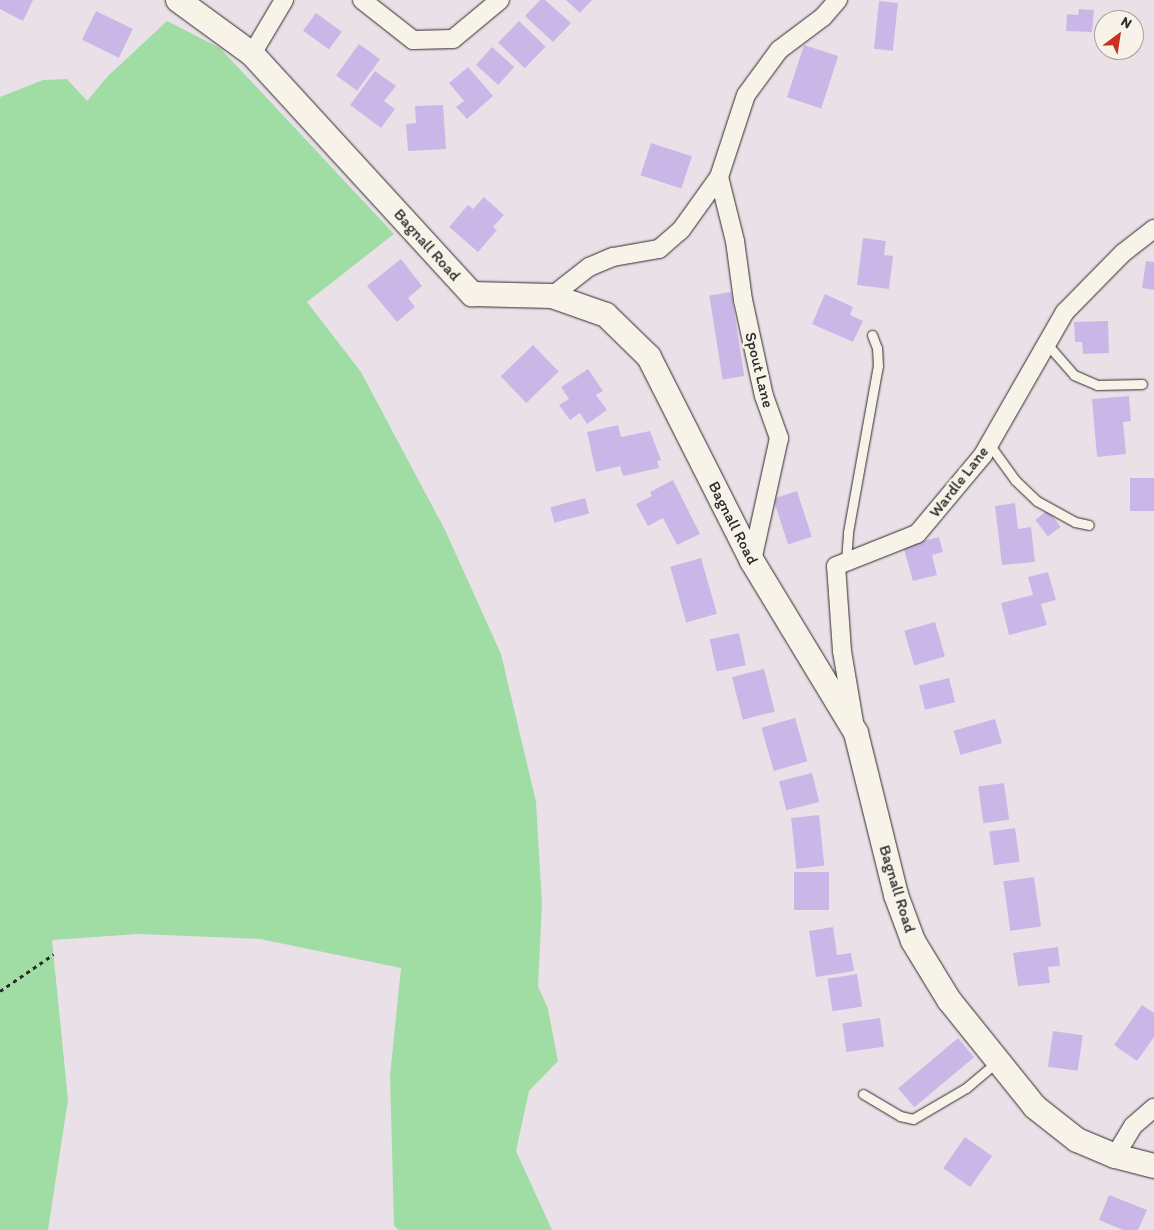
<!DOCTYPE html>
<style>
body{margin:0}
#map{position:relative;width:1154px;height:1230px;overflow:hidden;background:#eae1e8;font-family:Itim,sans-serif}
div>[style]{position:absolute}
.green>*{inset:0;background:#9fdda5}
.building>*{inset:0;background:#cbb7e7;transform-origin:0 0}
.path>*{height:3px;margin-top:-1.5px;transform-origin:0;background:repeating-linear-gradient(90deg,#2b2b2b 0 4px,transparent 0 8px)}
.roads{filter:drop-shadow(0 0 1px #2b2b2b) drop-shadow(0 0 1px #2b2b2b)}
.lane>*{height:9px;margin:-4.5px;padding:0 4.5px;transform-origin:4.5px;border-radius:4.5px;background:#f7f3e8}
.street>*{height:18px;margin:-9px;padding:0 9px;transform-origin:9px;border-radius:9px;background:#f7f3e8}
.secondary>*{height:24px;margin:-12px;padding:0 12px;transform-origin:12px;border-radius:12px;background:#f7f3e8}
span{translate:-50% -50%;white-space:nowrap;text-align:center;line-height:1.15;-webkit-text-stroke:5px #f7f3e8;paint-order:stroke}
.street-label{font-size:16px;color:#2b2b2b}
.north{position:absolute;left:1094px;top:10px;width:50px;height:50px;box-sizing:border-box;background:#f7f3e8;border:1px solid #a5a39c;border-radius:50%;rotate:31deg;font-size:14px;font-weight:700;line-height:20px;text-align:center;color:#2b2b2b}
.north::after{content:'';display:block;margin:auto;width:18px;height:22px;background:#c8321e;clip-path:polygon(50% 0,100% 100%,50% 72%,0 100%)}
</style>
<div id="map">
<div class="green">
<i style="clip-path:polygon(167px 21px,220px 48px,394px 234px,307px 302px,361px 372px,445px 530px,501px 654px,536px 802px,542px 905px,538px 986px,548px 1009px,558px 1061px,529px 1091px,516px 1151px,552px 1230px,399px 1230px,394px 1226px,390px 1076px,401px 968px,260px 939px,138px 934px,52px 940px,68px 1100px,48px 1230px,0 1230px,0 97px,43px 80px,67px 79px,87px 101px,108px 76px)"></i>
</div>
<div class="building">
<i style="clip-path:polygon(0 0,33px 0,23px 21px,0 9px)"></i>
<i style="clip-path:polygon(540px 0,545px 0,571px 23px,553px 42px,525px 16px)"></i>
<i style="clip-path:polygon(566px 0,592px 0,580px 13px)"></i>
<i style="left:879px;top:1px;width:19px;height:48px;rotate:6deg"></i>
<i style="clip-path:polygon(1079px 9px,1094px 10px,1092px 32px,1066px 31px,1067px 14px,1078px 15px)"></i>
<i style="left:96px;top:11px;width:41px;height:32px;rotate:26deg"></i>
<i style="left:316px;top:13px;width:32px;height:22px;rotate:36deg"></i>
<i style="left:519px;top:21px;width:37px;height:30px;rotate:44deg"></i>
<i style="left:359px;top:44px;width:26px;height:39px;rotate:36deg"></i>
<i style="left:804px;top:45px;width:36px;height:55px;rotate:18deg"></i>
<i style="left:492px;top:47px;width:30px;height:24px;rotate:42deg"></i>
<i style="clip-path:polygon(468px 67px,493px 96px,467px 119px,456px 107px,464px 101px,449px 83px)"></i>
<i style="clip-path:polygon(375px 71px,396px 86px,384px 101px,395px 109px,381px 128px,350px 105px)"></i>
<i style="clip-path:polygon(443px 105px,446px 149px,408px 151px,406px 124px,416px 123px,415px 106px)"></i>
<i style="left:651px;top:143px;width:43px;height:34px;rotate:18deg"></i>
<i style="clip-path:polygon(484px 197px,504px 215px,493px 227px,497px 230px,478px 252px,449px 227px,468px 205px,473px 209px)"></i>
<i style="clip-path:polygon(863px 238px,886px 241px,884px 255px,893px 256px,889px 289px,857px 285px)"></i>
<i style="clip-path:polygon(401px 259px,422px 286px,408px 298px,415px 307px,397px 322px,367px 286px)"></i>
<i style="clip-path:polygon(1146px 261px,1154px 262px,1154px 290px,1142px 288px)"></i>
<i style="left:731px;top:292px;width:85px;height:22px;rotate:81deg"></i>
<i style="clip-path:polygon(825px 294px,853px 307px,850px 315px,863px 321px,853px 342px,812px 324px)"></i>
<i style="clip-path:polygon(1108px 321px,1109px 353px,1083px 354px,1082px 342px,1075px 342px,1074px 322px)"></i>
<i style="left:533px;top:345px;width:37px;height:45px;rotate:46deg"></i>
<i style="clip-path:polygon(588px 369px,603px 391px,596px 395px,607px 410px,587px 424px,580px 413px,570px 420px,559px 405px,569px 399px,561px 387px)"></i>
<i style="clip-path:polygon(1129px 396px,1131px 421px,1123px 422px,1126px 454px,1097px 457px,1092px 399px)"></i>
<i style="clip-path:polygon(618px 425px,621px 437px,650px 431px,661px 460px,657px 461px,659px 468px,623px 476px,620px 466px,596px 472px,587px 432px)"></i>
<i style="left:1154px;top:478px;width:33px;height:24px;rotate:90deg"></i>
<i style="clip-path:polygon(673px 480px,700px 534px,677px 545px,663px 518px,648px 526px,636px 504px,652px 496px,650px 492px)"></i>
<i style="left:797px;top:491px;width:48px;height:25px;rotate:72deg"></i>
<i style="left:585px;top:498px;width:16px;height:36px;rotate:75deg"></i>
<i style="clip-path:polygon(1015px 503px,1018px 529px,1031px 527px,1035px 562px,1002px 565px,995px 506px)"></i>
<i style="left:1048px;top:510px;width:21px;height:16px;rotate:53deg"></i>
<i style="clip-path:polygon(939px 537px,943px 552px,932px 555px,937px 575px,913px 581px,903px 546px)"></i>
<i style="left:701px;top:558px;width:58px;height:32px;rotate:74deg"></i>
<i style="clip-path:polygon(1048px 572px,1056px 600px,1041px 604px,1047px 625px,1009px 635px,1001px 603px,1033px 595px,1028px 577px)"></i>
<i style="left:935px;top:622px;width:36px;height:32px;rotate:74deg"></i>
<i style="left:739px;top:633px;width:33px;height:30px;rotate:78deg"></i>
<i style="left:764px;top:669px;width:44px;height:33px;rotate:76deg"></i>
<i style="left:949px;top:678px;width:25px;height:31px;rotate:76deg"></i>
<i style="left:795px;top:718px;width:45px;height:35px;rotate:74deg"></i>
<i style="left:995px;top:719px;width:25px;height:43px;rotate:74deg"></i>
<i style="left:812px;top:773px;width:30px;height:34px;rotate:76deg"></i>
<i style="left:1004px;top:783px;width:37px;height:26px;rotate:82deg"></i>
<i style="left:819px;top:815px;width:51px;height:28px;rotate:84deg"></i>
<i style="left:1015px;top:828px;width:34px;height:26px;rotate:82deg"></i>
<i style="left:829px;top:872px;width:38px;height:35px;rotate:90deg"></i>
<i style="left:1034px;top:877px;width:50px;height:31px;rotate:82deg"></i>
<i style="clip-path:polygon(833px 927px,837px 955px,851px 953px,854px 971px,816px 977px,809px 931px)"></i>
<i style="clip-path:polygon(1058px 947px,1060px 966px,1048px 967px,1050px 983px,1018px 986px,1013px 953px)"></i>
<i style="left:857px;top:974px;width:33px;height:30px;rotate:81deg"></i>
<i style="clip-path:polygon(1142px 1005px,1154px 1013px,1154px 1037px,1137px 1061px,1114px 1045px)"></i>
<i style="left:880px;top:1018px;width:29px;height:38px;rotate:82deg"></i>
<i style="left:1053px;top:1031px;width:30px;height:36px;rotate:8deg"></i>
<i style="left:958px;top:1038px;width:25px;height:78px;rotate:50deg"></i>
<i style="left:965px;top:1137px;width:33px;height:38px;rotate:35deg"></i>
<i style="clip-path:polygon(1109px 1195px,1147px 1210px,1138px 1230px,1123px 1230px,1099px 1220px)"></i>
</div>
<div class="path">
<i style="left:0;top:991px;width:65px;rotate:-34.4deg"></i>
</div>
<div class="roads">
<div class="lane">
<i style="left:1047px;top:344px;width:41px;rotate:48.9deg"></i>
<i style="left:1074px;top:375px;width:25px;rotate:23deg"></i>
<i style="left:1097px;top:385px;width:45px;rotate:-1.3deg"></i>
<i style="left:989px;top:444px;width:44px;rotate:54.2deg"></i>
<i style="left:1015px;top:480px;width:30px;rotate:44deg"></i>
<i style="left:1037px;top:501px;width:43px;rotate:28.9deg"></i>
<i style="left:1075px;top:522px;width:14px;rotate:12deg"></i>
<i style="left:846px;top:562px;width:30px;rotate:-86deg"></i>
<i style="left:848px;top:532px;width:169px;rotate:-79.8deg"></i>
<i style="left:878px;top:366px;width:18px;rotate:-93deg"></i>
<i style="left:877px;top:348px;width:14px;rotate:-111deg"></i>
<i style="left:863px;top:1094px;width:43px;rotate:30.7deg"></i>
<i style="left:900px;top:1116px;width:13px;rotate:13deg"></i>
<i style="left:913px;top:1119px;width:61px;rotate:-30.3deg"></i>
<i style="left:966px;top:1088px;width:42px;rotate:-40.2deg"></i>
</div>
<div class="street">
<i style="left:362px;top:0;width:65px;rotate:38.1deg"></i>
<i style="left:413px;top:40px;width:40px;rotate:-1.4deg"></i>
<i style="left:453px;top:39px;width:61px;rotate:-39.7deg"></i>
<i style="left:252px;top:54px;width:63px;rotate:-59.3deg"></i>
<i style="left:719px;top:177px;width:66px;rotate:76deg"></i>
<i style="left:735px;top:241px;width:60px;rotate:82.3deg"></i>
<i style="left:743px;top:300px;width:98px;rotate:77.7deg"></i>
<i style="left:764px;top:396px;width:45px;rotate:70.3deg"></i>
<i style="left:779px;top:438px;width:126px;rotate:102.4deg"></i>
<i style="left:552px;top:296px;width:47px;rotate:-38.1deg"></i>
<i style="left:589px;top:267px;width:26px;rotate:-23deg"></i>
<i style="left:613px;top:257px;width:47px;rotate:-9.9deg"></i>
<i style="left:659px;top:249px;width:29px;rotate:-41deg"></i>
<i style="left:681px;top:230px;width:65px;rotate:-54.4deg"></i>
<i style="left:719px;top:177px;width:86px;rotate:-71.8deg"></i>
<i style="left:746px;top:95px;width:56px;rotate:-53.7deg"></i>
<i style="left:779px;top:50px;width:55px;rotate:-36.9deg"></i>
<i style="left:823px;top:17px;width:23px;rotate:-49deg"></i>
<i style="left:854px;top:722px;width:72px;rotate:-99.6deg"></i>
<i style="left:842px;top:651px;width:85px;rotate:-94deg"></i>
<i style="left:836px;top:566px;width:87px;rotate:-21.6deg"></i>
<i style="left:917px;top:534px;width:103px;rotate:-50.1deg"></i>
<i style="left:983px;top:455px;width:165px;rotate:-60.2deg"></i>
<i style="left:1065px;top:312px;width:83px;rotate:-45.5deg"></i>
<i style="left:1123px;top:253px;width:39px;rotate:-38deg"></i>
<i style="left:1115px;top:1156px;width:35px;rotate:-59deg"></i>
<i style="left:1133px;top:1126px;width:28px;rotate:-41deg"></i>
</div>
<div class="secondary">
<i style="left:178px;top:0;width:92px;rotate:36.1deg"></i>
<i style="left:252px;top:54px;width:326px;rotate:47.5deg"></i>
<i style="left:472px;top:294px;width:80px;rotate:1.4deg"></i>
<i style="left:552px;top:296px;width:57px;rotate:19.4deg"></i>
<i style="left:606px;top:315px;width:60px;rotate:44.3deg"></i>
<i style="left:649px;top:357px;width:229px;rotate:63.2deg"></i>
<i style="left:752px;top:561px;width:201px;rotate:58.8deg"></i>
<i style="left:856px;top:733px;width:167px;rotate:76.1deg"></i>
<i style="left:896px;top:895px;width:49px;rotate:69.7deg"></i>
<i style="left:913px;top:941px;width:69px;rotate:58.6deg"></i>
<i style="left:949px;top:1000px;width:137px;rotate:51.2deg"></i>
<i style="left:1035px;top:1107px;width:53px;rotate:38.2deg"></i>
<i style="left:1077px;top:1140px;width:41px;rotate:22.8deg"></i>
<i style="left:1115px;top:1156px;width:40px;rotate:14.4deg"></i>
</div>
</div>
<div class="street-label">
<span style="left:427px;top:245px;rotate:48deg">Bagnall Road</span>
<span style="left:759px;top:370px;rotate:76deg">Spout Lane</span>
<span style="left:959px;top:482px;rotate:-52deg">Wardle Lane</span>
<span style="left:733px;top:523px;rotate:63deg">Bagnall Road</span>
<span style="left:897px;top:889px;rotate:73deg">Bagnall Road</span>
</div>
<div class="north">N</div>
</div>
